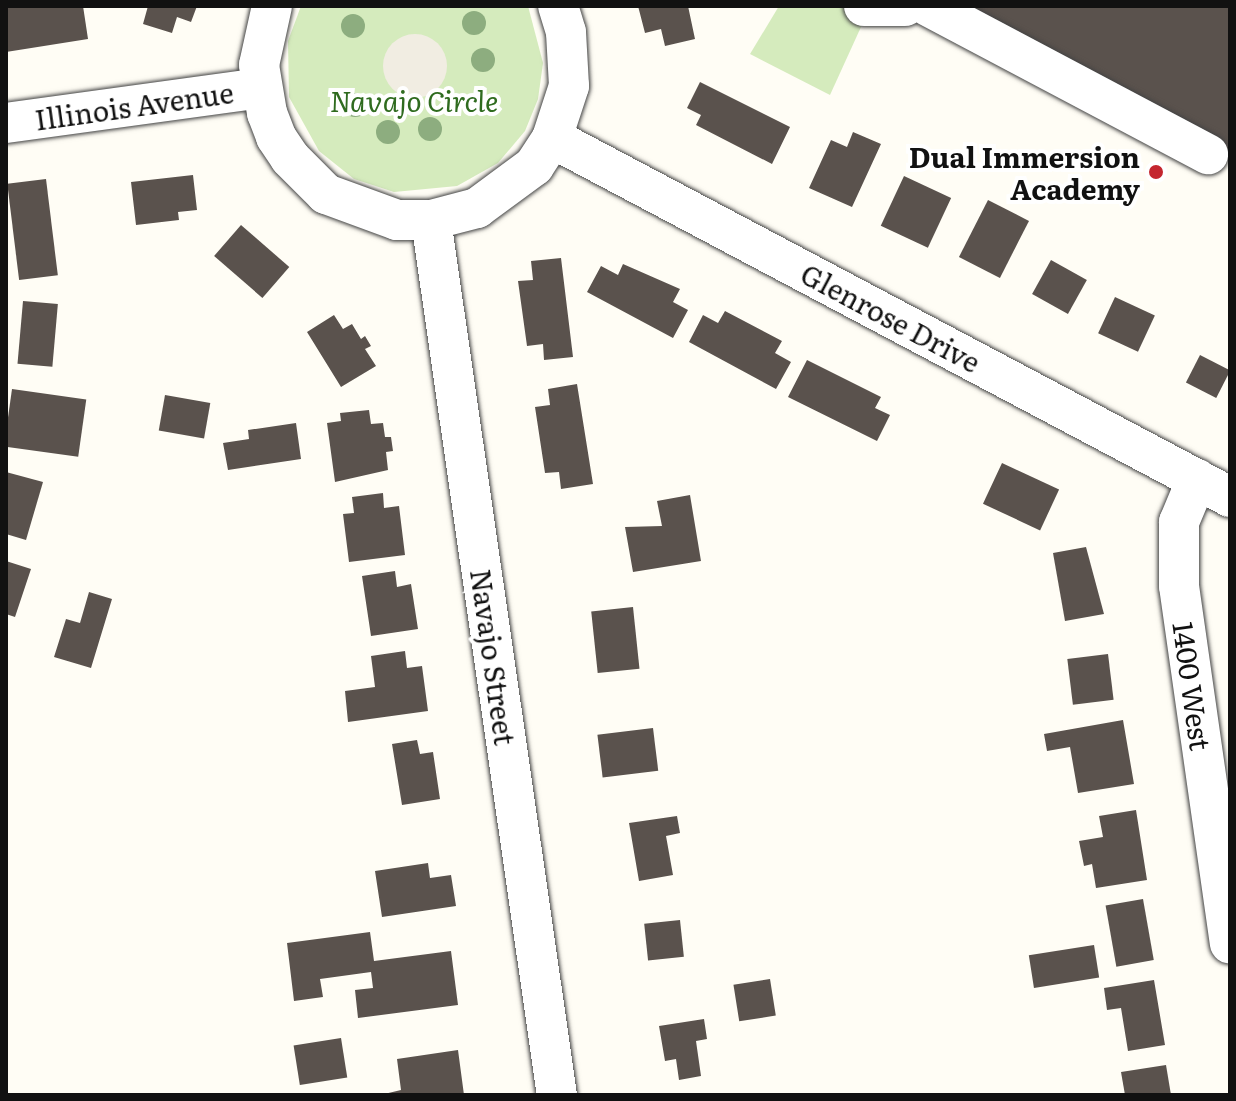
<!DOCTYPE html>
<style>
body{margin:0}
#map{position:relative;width:1236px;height:1101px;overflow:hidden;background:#fffdf5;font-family:Literata,serif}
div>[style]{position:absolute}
.green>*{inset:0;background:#d5ebbd}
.plaza>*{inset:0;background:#f1ede2}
.round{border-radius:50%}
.building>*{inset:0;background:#5a524d;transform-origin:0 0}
.roads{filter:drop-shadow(0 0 2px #444) drop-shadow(0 0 2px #444)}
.minor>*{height:40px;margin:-20px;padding:0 20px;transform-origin:20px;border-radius:20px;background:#fff}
.trees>*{width:24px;height:24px;margin:-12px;border-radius:50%;background:#8dad7f}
.dots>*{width:22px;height:22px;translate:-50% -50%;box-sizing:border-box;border:4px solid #fff;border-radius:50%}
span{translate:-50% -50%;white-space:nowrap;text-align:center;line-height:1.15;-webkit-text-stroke:8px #fff;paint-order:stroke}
.park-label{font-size:28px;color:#2f6b1f;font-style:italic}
.street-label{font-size:28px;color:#111}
.poi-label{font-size:28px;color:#111;font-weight:700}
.right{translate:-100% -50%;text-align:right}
.frame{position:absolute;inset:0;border:8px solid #111;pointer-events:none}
</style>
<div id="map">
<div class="green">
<i style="clip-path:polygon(301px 6px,528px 6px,543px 63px,538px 99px,525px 131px,498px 163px,457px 186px,394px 192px,354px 179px,319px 151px,289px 97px,288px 41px)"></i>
<i style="clip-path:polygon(779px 6px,838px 6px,866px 16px,830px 95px,750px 54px)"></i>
</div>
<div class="plaza">
<i class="round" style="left:383px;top:34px;width:64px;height:64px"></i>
</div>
<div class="building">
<i style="clip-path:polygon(83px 6px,88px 39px,6px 52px,6px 8px)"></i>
<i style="clip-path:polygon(148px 6px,197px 6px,191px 22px,177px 17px,172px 33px,143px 24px)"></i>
<i style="clip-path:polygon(638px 6px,688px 6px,695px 39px,665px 46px,661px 29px,645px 33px)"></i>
<i style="clip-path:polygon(956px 6px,1230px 6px,1230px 151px)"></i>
<i style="clip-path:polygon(700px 82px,790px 127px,772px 164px,696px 125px,701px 115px,687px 108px)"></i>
<i style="clip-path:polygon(853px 132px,881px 144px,852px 207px,809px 188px,831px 140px,847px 147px)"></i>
<i style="clip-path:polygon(193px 175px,197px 210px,178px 212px,179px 220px,136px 225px,131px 182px)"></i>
<i style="left:904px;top:176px;width:52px;height:55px;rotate:25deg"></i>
<i style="left:46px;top:179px;width:97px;height:39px;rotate:83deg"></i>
<i style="left:988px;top:200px;width:46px;height:64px;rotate:27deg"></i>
<i style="left:241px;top:225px;width:64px;height:41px;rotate:41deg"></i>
<i style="clip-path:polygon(561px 258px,573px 357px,544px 360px,543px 344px,527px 346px,518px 281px,533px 280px,531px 261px)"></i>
<i style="left:1051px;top:260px;width:41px;height:39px;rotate:29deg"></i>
<i style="clip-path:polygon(623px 264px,680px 289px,673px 302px,688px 310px,673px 338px,587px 292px,601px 266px,618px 275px)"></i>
<i style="left:1115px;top:297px;width:44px;height:40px;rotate:25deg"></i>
<i style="left:23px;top:301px;width:35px;height:63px;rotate:5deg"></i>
<i style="clip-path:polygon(725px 311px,782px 341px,775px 353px,791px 362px,776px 389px,689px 342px,703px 315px,718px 323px)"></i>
<i style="clip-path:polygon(334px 315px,343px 329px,352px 324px,361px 339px,365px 336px,371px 346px,365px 349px,376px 366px,341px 387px,307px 332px)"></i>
<i style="left:1200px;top:355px;width:34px;height:31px;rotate:27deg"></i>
<i style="clip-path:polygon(807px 360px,881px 397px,875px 408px,890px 415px,877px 441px,788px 397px)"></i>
<i style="clip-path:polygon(577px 384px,593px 484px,561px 489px,559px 472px,545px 473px,535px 407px,550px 405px,548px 389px)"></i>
<i style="left:12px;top:389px;width:75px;height:58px;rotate:8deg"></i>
<i style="left:165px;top:395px;width:46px;height:36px;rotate:10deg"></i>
<i style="clip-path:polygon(369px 410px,371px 424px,383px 423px,385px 437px,391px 437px,393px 451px,386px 452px,388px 470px,335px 482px,327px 423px,341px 421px,340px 413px)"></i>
<i style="clip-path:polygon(296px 423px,301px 459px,228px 470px,223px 443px,249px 439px,248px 430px)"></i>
<i style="left:1002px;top:463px;width:63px;height:45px;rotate:25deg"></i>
<i style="clip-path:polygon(6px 472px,43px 482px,26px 540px,6px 534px)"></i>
<i style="clip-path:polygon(383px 493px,384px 508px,399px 506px,405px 555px,349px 562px,343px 514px,354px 513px,352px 497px)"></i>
<i style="clip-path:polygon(690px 495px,701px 561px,633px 572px,625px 527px,662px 526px,657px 501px)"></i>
<i style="clip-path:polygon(1086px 547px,1104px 614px,1065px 621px,1053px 553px)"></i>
<i style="clip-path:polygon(6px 561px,31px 569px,15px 617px,6px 614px)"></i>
<i style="clip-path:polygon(395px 571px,397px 587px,411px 584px,418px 629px,371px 636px,362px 576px)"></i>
<i style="clip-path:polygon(89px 592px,112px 599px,91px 668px,54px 657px,66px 619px,80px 623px)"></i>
<i style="left:633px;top:607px;width:62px;height:42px;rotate:84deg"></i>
<i style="clip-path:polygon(405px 651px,407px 668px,422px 666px,428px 711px,348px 722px,345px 691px,375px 687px,371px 656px)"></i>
<i style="left:1108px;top:654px;width:46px;height:41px;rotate:83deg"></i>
<i style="clip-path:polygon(1123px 720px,1134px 784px,1078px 793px,1070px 747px,1047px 751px,1044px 734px)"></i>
<i style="left:653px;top:728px;width:43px;height:56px;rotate:83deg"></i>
<i style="clip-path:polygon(417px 740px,420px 754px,433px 752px,440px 799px,402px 805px,392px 744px)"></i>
<i style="clip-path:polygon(1136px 810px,1147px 880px,1096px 888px,1092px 864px,1084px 866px,1079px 841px,1103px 837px,1099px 816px)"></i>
<i style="clip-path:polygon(677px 816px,680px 833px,666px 836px,673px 875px,639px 881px,629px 823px)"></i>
<i style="clip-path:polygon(428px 863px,430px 878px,451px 875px,456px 906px,382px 917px,375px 871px)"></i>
<i style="left:1143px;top:899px;width:62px;height:38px;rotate:80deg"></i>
<i style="left:680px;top:920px;width:37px;height:36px;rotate:84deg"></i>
<i style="clip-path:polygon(370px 932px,374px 961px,451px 951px,458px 1005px,358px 1018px,355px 990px,373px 988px,371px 972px,320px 979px,323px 997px,294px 1001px,287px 943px)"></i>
<i style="left:1094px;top:945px;width:33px;height:66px;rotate:81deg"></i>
<i style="left:770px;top:979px;width:37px;height:37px;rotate:81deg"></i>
<i style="clip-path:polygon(1154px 980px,1165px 1045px,1128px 1051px,1121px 1008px,1107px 1010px,1104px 988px)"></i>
<i style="clip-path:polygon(704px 1019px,707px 1039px,696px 1041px,701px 1076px,679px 1080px,676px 1059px,665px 1061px,659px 1026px)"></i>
<i style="left:341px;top:1038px;width:40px;height:48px;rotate:81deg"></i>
<i style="clip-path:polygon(458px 1050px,464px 1095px,380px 1095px,401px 1090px,397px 1059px)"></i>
<i style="clip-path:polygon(1166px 1065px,1171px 1095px,1125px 1095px,1121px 1072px)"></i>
</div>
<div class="roads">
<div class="minor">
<i style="left:272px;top:6px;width:60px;rotate:102.4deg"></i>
<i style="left:259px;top:65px;width:49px;rotate:80.5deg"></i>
<i style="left:267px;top:113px;width:26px;rotate:69deg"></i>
<i style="left:276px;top:137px;width:25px;rotate:56deg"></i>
<i style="left:290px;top:158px;width:51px;rotate:45deg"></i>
<i style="left:326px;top:194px;width:76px;rotate:20.1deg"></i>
<i style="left:397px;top:220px;width:34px"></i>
<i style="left:431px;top:220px;width:48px;rotate:-14.6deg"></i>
<i style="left:477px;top:208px;width:71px;rotate:-36.4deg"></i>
<i style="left:534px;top:166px;width:33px;rotate:-57deg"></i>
<i style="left:552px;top:138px;width:55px;rotate:-71.9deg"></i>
<i style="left:569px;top:86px;width:54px;rotate:-93.2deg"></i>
<i style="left:566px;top:32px;width:27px;rotate:-107deg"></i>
<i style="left:864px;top:6px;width:41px"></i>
<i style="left:928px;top:6px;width:317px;rotate:27.9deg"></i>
<i style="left:6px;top:123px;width:257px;rotate:-7.8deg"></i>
<i style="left:552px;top:138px;width:767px;rotate:27.9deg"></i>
<i style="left:431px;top:220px;width:884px;rotate:81.81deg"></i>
<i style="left:1197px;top:479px;width:47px;rotate:112.7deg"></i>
<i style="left:1179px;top:522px;width:64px;rotate:90deg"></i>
<i style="left:1179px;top:586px;width:361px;rotate:81.9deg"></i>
</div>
</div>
<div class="trees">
<i style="left:474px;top:23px"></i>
<i style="left:353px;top:26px"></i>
<i style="left:483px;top:60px"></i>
<i style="left:355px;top:105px"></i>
<i style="left:430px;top:129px"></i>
<i style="left:388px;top:132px"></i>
</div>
<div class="dots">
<i style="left:1156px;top:172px;background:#c4262e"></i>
</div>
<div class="park-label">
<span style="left:414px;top:100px">Navajo Circle</span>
</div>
<div class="street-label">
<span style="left:134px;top:105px;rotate:-8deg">Illinois Avenue</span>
<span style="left:891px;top:317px;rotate:28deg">Glenrose Drive</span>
<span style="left:494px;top:657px;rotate:82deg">Navajo Street</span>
<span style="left:1193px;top:686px;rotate:82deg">1400 West</span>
</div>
<div class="poi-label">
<span class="right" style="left:1140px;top:172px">Dual Immersion<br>Academy</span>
</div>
<div class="frame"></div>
</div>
